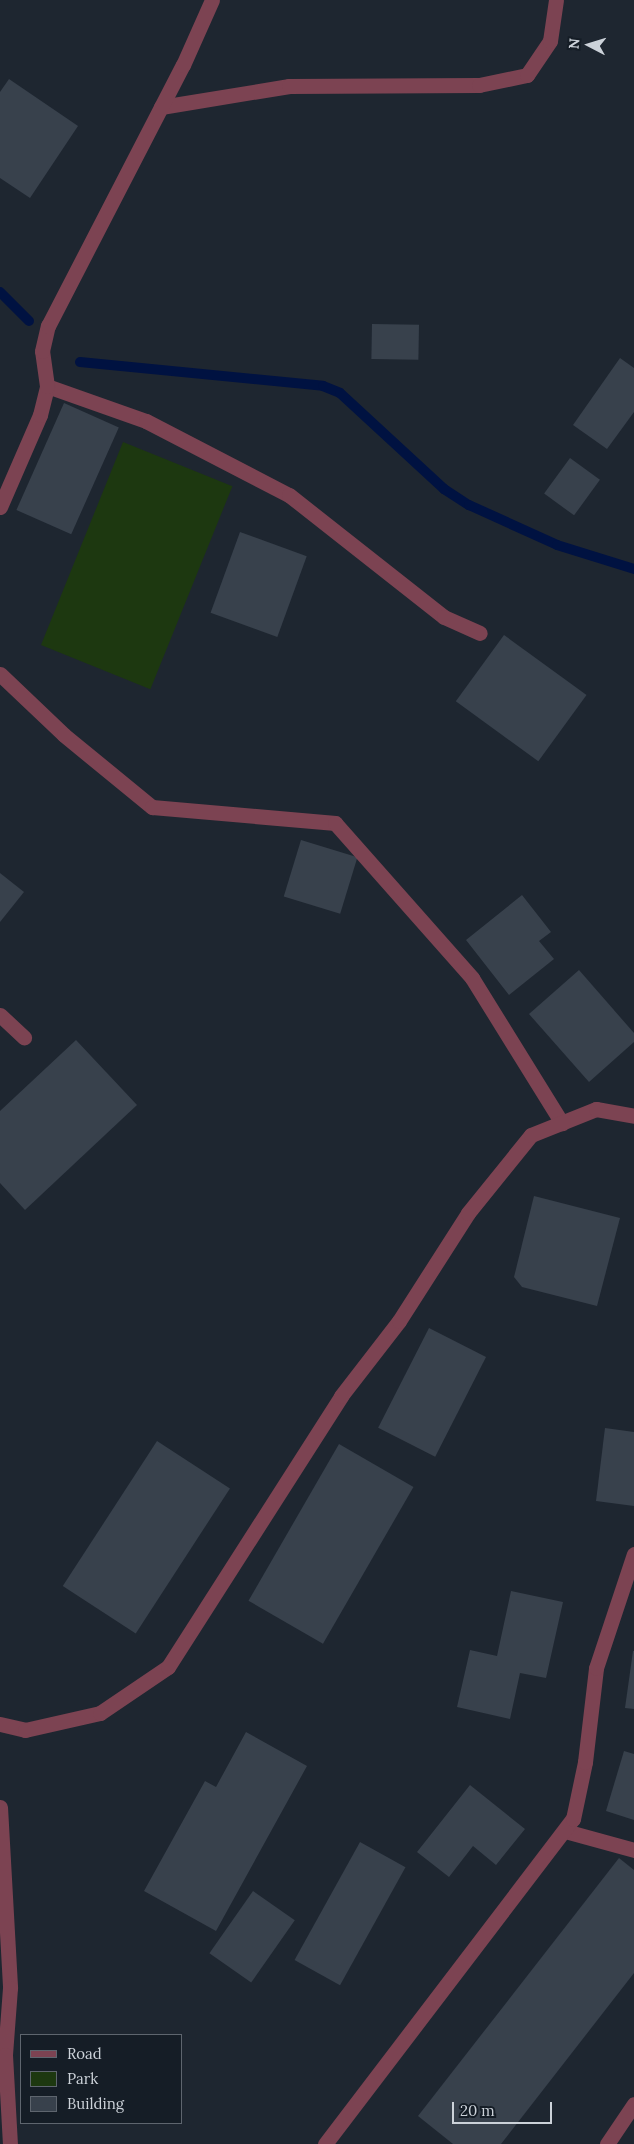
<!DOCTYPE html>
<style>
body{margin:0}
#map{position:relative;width:634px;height:2144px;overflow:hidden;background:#1e2630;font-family:Lora,serif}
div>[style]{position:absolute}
.green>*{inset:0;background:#1d3810;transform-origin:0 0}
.stream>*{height:10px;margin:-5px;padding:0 5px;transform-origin:5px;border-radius:5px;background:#001241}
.building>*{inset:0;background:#38414c;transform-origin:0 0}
.lane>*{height:15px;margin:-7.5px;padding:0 7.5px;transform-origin:7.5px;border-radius:7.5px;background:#7c4352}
.street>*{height:15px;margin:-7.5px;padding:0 7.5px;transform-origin:7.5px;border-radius:7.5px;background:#7c4352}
span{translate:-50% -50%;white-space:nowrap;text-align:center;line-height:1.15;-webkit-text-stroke:4px #151d26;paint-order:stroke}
.legend{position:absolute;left:20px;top:2034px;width:162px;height:90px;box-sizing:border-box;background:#151d26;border:1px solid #5e656e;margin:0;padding:6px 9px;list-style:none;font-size:15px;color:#ccd2d9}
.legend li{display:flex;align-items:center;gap:10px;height:25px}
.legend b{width:25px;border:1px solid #5e656e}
.north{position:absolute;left:564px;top:20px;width:50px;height:50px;-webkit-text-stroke:4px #151d26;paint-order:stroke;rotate:275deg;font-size:14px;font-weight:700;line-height:20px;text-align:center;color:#ccd2d9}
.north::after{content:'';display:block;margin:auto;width:18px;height:22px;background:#ccd2d9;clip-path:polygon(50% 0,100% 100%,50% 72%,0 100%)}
.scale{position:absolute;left:452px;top:2102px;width:100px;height:22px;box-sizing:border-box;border:2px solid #ccd2d9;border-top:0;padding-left:6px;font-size:15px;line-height:18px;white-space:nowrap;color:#ccd2d9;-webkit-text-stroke:4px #151d26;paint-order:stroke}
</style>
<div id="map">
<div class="green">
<i style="left:123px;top:442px;width:118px;height:219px;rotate:22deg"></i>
</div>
<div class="stream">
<i style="left:0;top:292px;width:41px;rotate:45deg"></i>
<i style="left:80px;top:362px;width:244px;rotate:5.6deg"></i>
<i style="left:323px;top:386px;width:18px;rotate:22deg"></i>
<i style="left:340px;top:393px;width:142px;rotate:42.7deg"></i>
<i style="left:444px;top:489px;width:30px;rotate:33deg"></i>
<i style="left:469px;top:505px;width:97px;rotate:24.4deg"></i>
<i style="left:557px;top:545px;width:81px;rotate:17.3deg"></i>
</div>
<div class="building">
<i style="clip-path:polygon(9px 79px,78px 126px,30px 198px,0 178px,0 92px)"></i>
<i style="left:372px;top:324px;width:47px;height:35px;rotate:1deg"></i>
<i style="clip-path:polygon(620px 358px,634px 368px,634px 412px,607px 449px,573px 425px)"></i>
<i style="left:64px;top:403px;width:60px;height:117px;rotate:24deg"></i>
<i style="left:570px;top:458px;width:37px;height:44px;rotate:36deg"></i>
<i style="left:240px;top:532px;width:71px;height:86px;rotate:20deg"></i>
<i style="left:504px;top:635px;width:102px;height:82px;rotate:36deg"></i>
<i style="left:301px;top:840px;width:59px;height:59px;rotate:17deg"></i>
<i style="clip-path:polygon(0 873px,24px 892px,0 922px)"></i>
<i style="clip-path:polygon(522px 895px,551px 932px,539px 941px,554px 959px,509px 995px,466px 940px)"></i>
<i style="clip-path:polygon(579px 970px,634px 1033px,634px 1042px,589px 1082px,529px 1014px)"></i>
<i style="clip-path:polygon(76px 1040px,137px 1105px,25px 1210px,0 1183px,0 1111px)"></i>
<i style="clip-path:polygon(534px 1196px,620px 1218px,597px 1306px,522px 1287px,514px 1277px)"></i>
<i style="left:429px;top:1328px;width:64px;height:112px;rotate:27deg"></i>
<i style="clip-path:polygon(605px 1428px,634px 1432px,634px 1506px,596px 1501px)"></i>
<i style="left:157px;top:1441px;width:87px;height:173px;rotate:33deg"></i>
<i style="left:339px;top:1444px;width:86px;height:181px;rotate:30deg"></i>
<i style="clip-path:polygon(511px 1591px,563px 1602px,546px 1678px,520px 1673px,510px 1719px,457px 1707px,470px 1650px,497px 1656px)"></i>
<i style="clip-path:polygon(633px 1651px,634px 1651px,634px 1709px,625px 1708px)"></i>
<i style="clip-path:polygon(246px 1732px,307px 1766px,216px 1931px,144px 1891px,205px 1781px,216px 1787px)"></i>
<i style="clip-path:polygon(624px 1751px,634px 1754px,634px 1820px,606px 1811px)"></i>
<i style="clip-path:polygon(470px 1785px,525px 1829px,496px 1865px,473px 1846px,449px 1877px,417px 1852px)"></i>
<i style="left:360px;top:1842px;width:52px;height:135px;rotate:29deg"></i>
<i style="clip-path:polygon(619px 1858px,634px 1870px,634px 1973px,501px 2144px,453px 2144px,418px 2116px)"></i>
<i style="left:253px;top:1891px;width:51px;height:76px;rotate:35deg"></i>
</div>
<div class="lane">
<i style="left:607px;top:2144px;width:48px;rotate:-56deg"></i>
</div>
<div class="street">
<i style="left:161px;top:107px;width:130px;rotate:-9.3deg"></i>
<i style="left:289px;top:86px;width:190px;rotate:-0.3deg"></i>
<i style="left:479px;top:85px;width:49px;rotate:-11.8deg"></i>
<i style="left:527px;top:75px;width:41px;rotate:-55.9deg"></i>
<i style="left:550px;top:41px;width:41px;rotate:-81.7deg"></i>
<i style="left:47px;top:386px;width:105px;rotate:19.5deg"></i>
<i style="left:146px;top:421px;width:161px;rotate:27.4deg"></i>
<i style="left:289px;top:495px;width:197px;rotate:38.2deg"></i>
<i style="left:444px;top:617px;width:39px;rotate:24deg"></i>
<i style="left:0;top:507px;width:100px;rotate:-66.5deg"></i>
<i style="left:40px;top:415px;width:30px;rotate:-76deg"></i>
<i style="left:47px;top:386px;width:35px;rotate:-98deg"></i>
<i style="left:42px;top:351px;width:26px;rotate:-77deg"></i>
<i style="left:48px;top:326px;width:294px;rotate:-62.7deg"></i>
<i style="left:183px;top:65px;width:71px;rotate:-66deg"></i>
<i style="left:0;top:674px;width:88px;rotate:43.6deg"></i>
<i style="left:64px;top:735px;width:114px;rotate:39.3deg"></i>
<i style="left:152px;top:807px;width:184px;rotate:5deg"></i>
<i style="left:335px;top:823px;width:207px;rotate:48.5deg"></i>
<i style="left:472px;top:978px;width:171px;rotate:58.2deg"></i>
<i style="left:0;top:1015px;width:33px;rotate:43deg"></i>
<i style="left:0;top:1724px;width:26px;rotate:13deg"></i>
<i style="left:25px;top:1730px;width:77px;rotate:-12.8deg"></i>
<i style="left:100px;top:1713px;width:82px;rotate:-34.1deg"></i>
<i style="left:168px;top:1667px;width:322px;rotate:-57.4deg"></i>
<i style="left:341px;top:1396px;width:95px;rotate:-52.3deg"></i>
<i style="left:399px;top:1321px;width:128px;rotate:-57.4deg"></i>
<i style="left:468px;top:1213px;width:100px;rotate:-51.1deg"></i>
<i style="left:531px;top:1135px;width:70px;rotate:-21.8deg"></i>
<i style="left:596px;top:1109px;width:39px;rotate:10deg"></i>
<i style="left:0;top:1807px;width:181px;rotate:86.8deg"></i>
<i style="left:10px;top:1988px;width:67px;rotate:94.3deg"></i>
<i style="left:5px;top:2055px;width:89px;rotate:86.8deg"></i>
<i style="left:565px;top:1831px;width:72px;rotate:15.4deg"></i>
<i style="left:325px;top:2144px;width:409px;rotate:-52.7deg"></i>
<i style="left:573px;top:1819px;width:58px;rotate:-78.1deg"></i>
<i style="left:585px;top:1762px;width:95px;rotate:-83.3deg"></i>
<i style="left:596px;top:1668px;width:120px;rotate:-71.6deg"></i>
</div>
<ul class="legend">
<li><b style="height:6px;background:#7c4352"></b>Road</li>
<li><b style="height:14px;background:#1d3810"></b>Park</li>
<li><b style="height:14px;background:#38414c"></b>Building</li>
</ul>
<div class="north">N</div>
<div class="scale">20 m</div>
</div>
